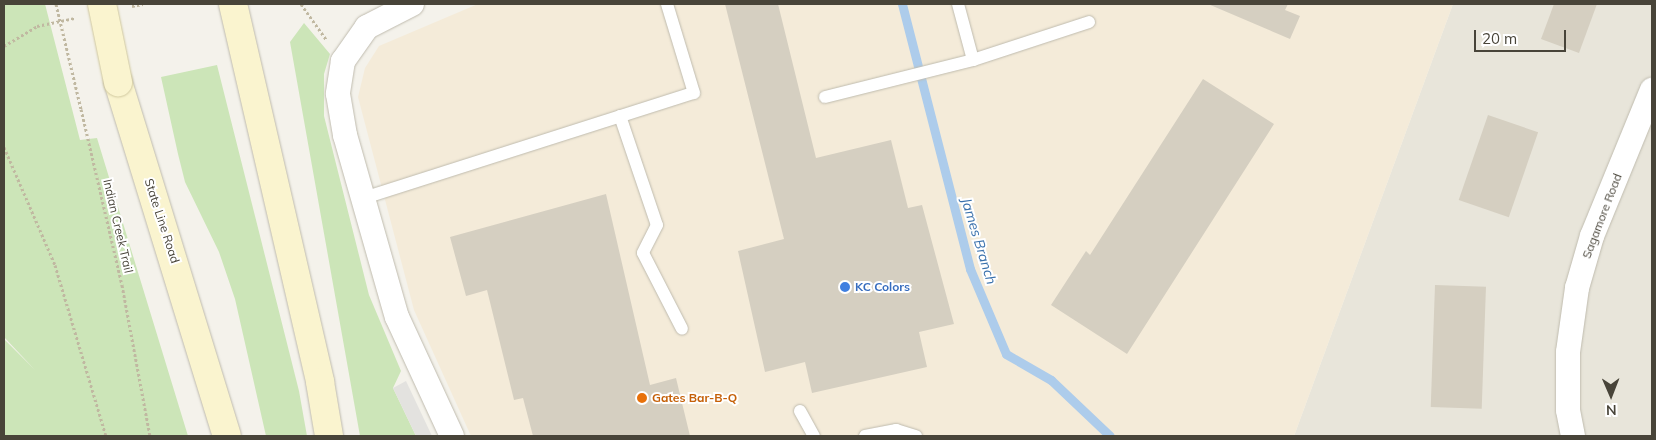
<!DOCTYPE html>
<style>
body{margin:0}
#map{position:relative;width:1656px;height:440px;overflow:hidden;background:#f4f2eb;font-family:Mulish,sans-serif}
div>[style]{position:absolute}
.residential>*{inset:0;background:#e8e5da}
.commercial>*{inset:0;background:#f4ebd9}
.green>*{inset:0;background:#cce5b8}
.parking>*{inset:0;background:#e3e2df}
.stream>*{height:9px;margin:-4.5px;padding:0 4.5px;transform-origin:4.5px;border-radius:4.5px;background:#adcceb}
.building>*{inset:0;background:#d5cfc1;transform-origin:0 0}
.path>*{height:3px;margin-top:-1.5px;transform-origin:0;background:repeating-linear-gradient(90deg,#c0b8a1 0 2.5px,transparent 0 5px)}
.roads{filter:drop-shadow(0 0 1px #bfbbae) drop-shadow(0 0 1px #bfbbae)}
.service>*{height:12px;margin:-6px;padding:0 6px;transform-origin:6px;border-radius:6px;background:#fff}
.minor>*{height:24px;margin:-12px;padding:0 12px;transform-origin:12px;border-radius:12px;background:#fff}
.secondary>*{height:28px;margin:-14px;padding:0 14px;transform-origin:14px;border-radius:14px;background:#faf4cf}
.path-bridge>*{height:3px;margin-top:-1.5px;transform-origin:0;background:repeating-linear-gradient(90deg,#c0b8a1 0 2.5px,transparent 0 5px)}
.bridges{filter:drop-shadow(0 0 1px #d0c89e) drop-shadow(0 0 1px #d0c89e)}
.secondary-bridge>*{height:28px;margin:-14px;padding:0 14px;transform-origin:14px;border-radius:14px;background:#faf4cf}
.dots>*{width:14px;height:14px;translate:-50% -50%;box-sizing:border-box;border:2px solid #fff;border-radius:50%}
span{translate:-50% -50%;white-space:nowrap;text-align:center;line-height:1.15;-webkit-text-stroke:4px #fff;paint-order:stroke}
.street-label{font-size:12px;color:#484439}
.shop-label{font-size:12px;color:#366cbe;font-weight:700}
.left{translate:0 -50%;text-align:left}
.food-label{font-size:12px;color:#c56008;font-weight:700}
.water-label{font-size:14px;color:#3a71ac;font-style:italic}
.frame{position:absolute;inset:0;border:5px solid #484439;pointer-events:none}
.north{position:absolute;left:1586px;top:370px;width:50px;height:50px;-webkit-text-stroke:4px #fff;paint-order:stroke;rotate:179deg;font-size:14px;font-weight:700;line-height:20px;text-align:center;color:#484439}
.north::after{content:'';display:block;margin:auto;width:18px;height:22px;background:#484439;clip-path:polygon(50% 0,100% 100%,50% 72%,0 100%)}
.scale{position:absolute;left:1474px;top:30px;width:92px;height:22px;box-sizing:border-box;border:2px solid #484439;border-top:0;padding-left:6px;font-size:15px;line-height:18px;white-space:nowrap;color:#484439;-webkit-text-stroke:4px #fff;paint-order:stroke}
</style>
<div id="map">
<div class="residential">
<i style="clip-path:polygon(1453px 4px,1652px 4px,1652px 436px,1294px 436px)"></i>
</div>
<div class="commercial">
<i style="clip-path:polygon(478px 4px,1453px 4px,1294px 436px,471px 436px,414px 310px,358px 97px,365px 68px,379px 46px)"></i>
</div>
<div class="green">
<i style="clip-path:polygon(4px 4px,45px 4px,80px 140px,97px 138px,188px 436px,4px 436px,4px 339px,35px 370px,4px 337px)"></i>
<i style="clip-path:polygon(304px 23px,330px 54px,324px 74px,324px 116px,369px 295px,401px 371px,393px 388px,416px 436px,360px 436px,290px 42px)"></i>
<i style="clip-path:polygon(217px 65px,299px 391px,307px 436px,266px 436px,235px 299px,219px 252px,185px 182px,178px 154px,161px 77px)"></i>
</div>
<div class="parking">
<i style="clip-path:polygon(406px 381px,432px 436px,416px 436px,393px 388px)"></i>
</div>
<div class="stream">
<i style="left:902px;top:4px;width:274px;rotate:75.6deg"></i>
<i style="left:970px;top:269px;width:92px;rotate:67deg"></i>
<i style="left:1006px;top:354px;width:52px;rotate:30deg"></i>
<i style="left:1051px;top:380px;width:81px;rotate:43.5deg"></i>
</div>
<div class="building">
<i style="clip-path:polygon(725px 4px,778px 4px,816px 158px,891px 140px,908px 208px,922px 205px,954px 324px,919px 332px,927px 367px,812px 393px,805px 362px,765px 372px,738px 251px,784px 239px)"></i>
<i style="clip-path:polygon(1208px 4px,1288px 4px,1285px 10px,1300px 16px,1290px 39px)"></i>
<i style="clip-path:polygon(1554px 4px,1597px 4px,1579px 53px,1541px 39px)"></i>
<i style="clip-path:polygon(1203px 79px,1274px 124px,1127px 354px,1051px 305px,1086px 251px,1090px 255px)"></i>
<i style="left:1488px;top:115px;width:53px;height:90px;rotate:19deg"></i>
<i style="clip-path:polygon(606px 194px,650px 385px,676px 378px,690px 436px,533px 436px,523px 398px,514px 400px,487px 290px,466px 296px,450px 237px)"></i>
<i style="left:1435px;top:285px;width:51px;height:122px;rotate:2deg"></i>
</div>
<div class="path">
<i style="left:301px;top:4px;width:43px;rotate:54.5deg"></i>
<i style="left:132px;top:6px;width:11px;rotate:-10deg"></i>
<i style="left:4px;top:46px;width:39px;rotate:-31deg"></i>
<i style="left:37px;top:26px;width:38px;rotate:-12deg"></i>
<i style="left:81px;top:109px;width:181px;rotate:76.9deg"></i>
<i style="left:122px;top:285px;width:154px;rotate:79.5deg"></i>
<i style="left:4px;top:147px;width:129px;rotate:66.6deg"></i>
<i style="left:55px;top:265px;width:178px;rotate:73.4deg"></i>
</div>
<div class="roads">
<div class="service">
<i style="left:958px;top:4px;width:58px;rotate:75deg"></i>
<i style="left:973px;top:60px;width:122px;rotate:-18.1deg"></i>
<i style="left:825px;top:97px;width:153px;rotate:-14deg"></i>
<i style="left:620px;top:116px;width:115px;rotate:71.3deg"></i>
<i style="left:657px;top:225px;width:31px;rotate:117deg"></i>
<i style="left:643px;top:253px;width:85px;rotate:62.8deg"></i>
<i style="left:364px;top:198px;width:346px;rotate:-17.7deg"></i>
<i style="left:694px;top:93px;width:93px;rotate:-106.9deg"></i>
<i style="left:800px;top:411px;width:29px;rotate:61deg"></i>
<i style="left:865px;top:436px;width:32px;rotate:-11deg"></i>
<i style="left:896px;top:430px;width:21px;rotate:17deg"></i>
</div>
<div class="minor">
<i style="left:412px;top:4px;width:51px;rotate:152.9deg"></i>
<i style="left:367px;top:27px;width:42px;rotate:125.2deg"></i>
<i style="left:343px;top:61px;width:33px;rotate:99deg"></i>
<i style="left:338px;top:94px;width:42px;rotate:80.3deg"></i>
<i style="left:345px;top:135px;width:189px;rotate:74.1deg"></i>
<i style="left:397px;top:317px;width:131px;rotate:65.2deg"></i>
<i style="left:1573px;top:436px;width:26px;rotate:-101deg"></i>
<i style="left:1568px;top:410px;width:58px;rotate:-90deg"></i>
<i style="left:1568px;top:352px;width:65px;rotate:-82deg"></i>
<i style="left:1577px;top:288px;width:54px;rotate:-73.9deg"></i>
<i style="left:1592px;top:236px;width:158px;rotate:-67.7deg"></i>
</div>
<div class="secondary">
<i style="left:233px;top:4px;width:388px;rotate:77deg"></i>
<i style="left:320px;top:382px;width:55px;rotate:80.5deg"></i>
<i style="left:118px;top:82px;width:370px;rotate:72.9deg"></i>
</div>
</div>
<div class="path-bridge">
<i style="left:56px;top:4px;width:108px;rotate:76.6deg"></i>
</div>
<div class="bridges">
<div class="secondary-bridge">
<i style="left:102px;top:4px;width:80px;rotate:78.4deg"></i>
</div>
</div>
<div class="dots">
<i style="left:845px;top:287px;background:#3f7fe0"></i>
<i style="left:642px;top:398px;background:#e8710a"></i>
</div>
<div class="street-label">
<span style="left:1602px;top:216px;rotate:-69deg">Sagamore Road</span>
<span style="left:162px;top:221px;rotate:72deg">State Line Road</span>
<span style="left:118px;top:226px;rotate:77deg">Indian Creek Trail</span>
</div>
<div class="shop-label">
<span class="left" style="left:855px;top:287px">KC Colors</span>
</div>
<div class="food-label">
<span class="left" style="left:652px;top:398px">Gates Bar-B-Q</span>
</div>
<div class="water-label">
<span style="left:979px;top:241px;rotate:73deg">James Branch</span>
</div>
<div class="frame"></div>
<div class="north">N</div>
<div class="scale">20 m</div>
</div>
